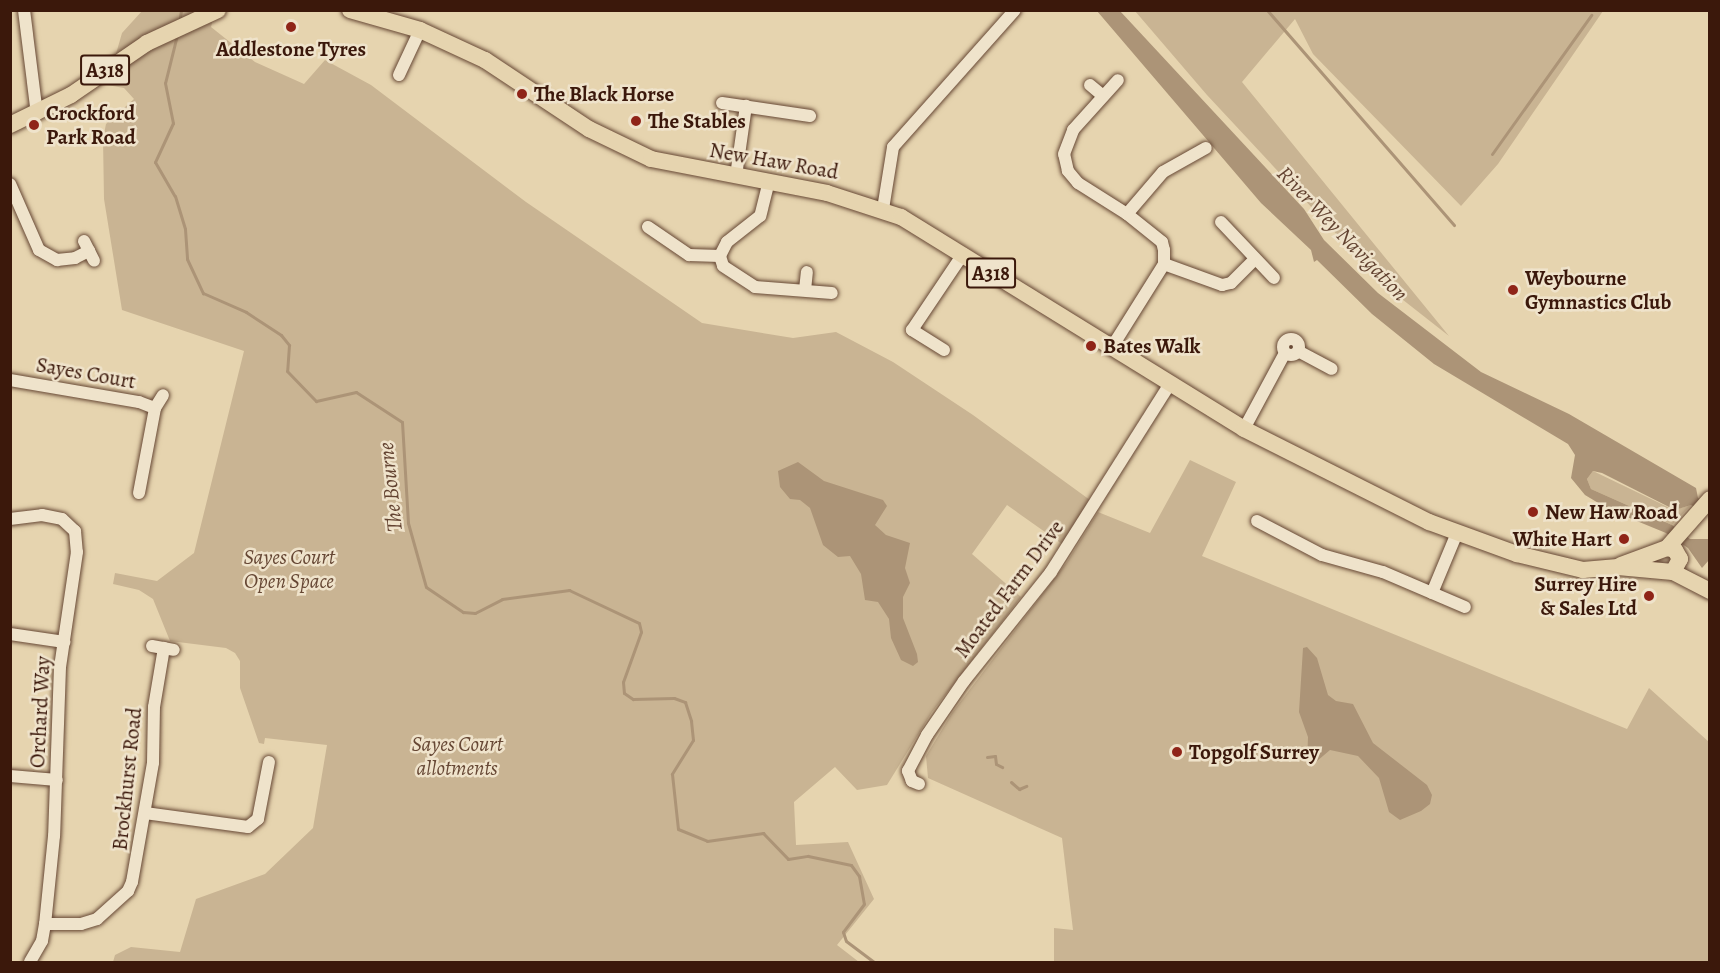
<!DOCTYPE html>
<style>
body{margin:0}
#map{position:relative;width:1720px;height:973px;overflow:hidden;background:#e6d4af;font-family:Alegreya,serif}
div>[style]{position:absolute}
.green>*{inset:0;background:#c9b493}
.water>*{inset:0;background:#ac9477}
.stream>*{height:3px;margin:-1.5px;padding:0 1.5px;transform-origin:1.5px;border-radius:1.5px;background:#ac9477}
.roads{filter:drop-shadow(0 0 2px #664734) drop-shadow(0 0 2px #664734)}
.minor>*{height:12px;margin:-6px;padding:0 6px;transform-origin:6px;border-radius:6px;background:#efe3cb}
.minor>.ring{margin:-6px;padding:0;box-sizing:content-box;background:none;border:12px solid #efe3cb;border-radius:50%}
.major>*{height:16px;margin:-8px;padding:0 8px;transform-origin:8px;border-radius:8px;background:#e6d4af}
.dots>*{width:16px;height:16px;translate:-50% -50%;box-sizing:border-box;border:3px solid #efe3cb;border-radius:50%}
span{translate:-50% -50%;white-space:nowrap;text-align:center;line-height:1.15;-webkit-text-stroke:5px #efe3cb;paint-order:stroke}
.shield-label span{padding:2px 4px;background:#efe3cb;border:2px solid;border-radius:4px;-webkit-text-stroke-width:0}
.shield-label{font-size:20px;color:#3b180b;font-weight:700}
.poi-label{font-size:21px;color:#3b180b;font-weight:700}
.left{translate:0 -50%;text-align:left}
.right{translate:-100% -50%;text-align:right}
.street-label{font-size:21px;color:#3b180b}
.park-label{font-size:21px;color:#664734;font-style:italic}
.water-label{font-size:22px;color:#634331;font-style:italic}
.frame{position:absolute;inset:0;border:12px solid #3b180b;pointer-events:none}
</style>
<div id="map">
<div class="green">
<i style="clip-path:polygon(142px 11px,215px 11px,211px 27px,255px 62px,304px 84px,325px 60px,371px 85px,526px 202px,702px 323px,793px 338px,836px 332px,893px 362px,973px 415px,1090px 500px,1062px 544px,1007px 505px,972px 554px,1021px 597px,932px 712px,887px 785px,857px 790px,835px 767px,794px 802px,796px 845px,848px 842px,874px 899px,837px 945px,859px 962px,113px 962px,115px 955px,131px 947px,180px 952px,196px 899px,265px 874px,313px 828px,327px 745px,265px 738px,264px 744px,259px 743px,240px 688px,240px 661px,235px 653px,226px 648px,170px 641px,153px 599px,139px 590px,113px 584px,115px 573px,157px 581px,194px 553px,244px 351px,122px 310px,104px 199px,103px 139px,106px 124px,134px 99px,124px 88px,107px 85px,122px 33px)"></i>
<i style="clip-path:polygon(1135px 11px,1603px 11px,1498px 164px,1461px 206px,1313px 54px,1295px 19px,1242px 82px,1449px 336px,1384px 285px,1207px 95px)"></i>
<i style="clip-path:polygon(1190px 460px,1236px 482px,1202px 556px,1627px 729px,1649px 688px,1709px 742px,1709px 962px,1054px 962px,1054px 928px,1073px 930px,1062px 838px,928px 778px,926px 756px,952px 713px,1067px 562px,1098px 512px,1150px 533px)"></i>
<i style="clip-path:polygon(1593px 471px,1674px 510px,1691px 505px,1672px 525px,1591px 489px,1587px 479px)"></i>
</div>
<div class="water">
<i style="clip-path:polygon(1097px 11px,1120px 11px,1304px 209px,1324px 240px,1378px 293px,1481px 372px,1569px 414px,1696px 488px,1698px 498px,1709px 505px,1709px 513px,1691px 505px,1675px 510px,1602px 473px,1593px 471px,1587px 479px,1591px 489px,1672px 525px,1690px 539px,1709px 539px,1709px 560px,1702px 568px,1688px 548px,1666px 533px,1610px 510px,1585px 495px,1571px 478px,1575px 455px,1568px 444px,1434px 364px,1372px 314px,1317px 260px,1314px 262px,1311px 250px,1261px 203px)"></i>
<i style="clip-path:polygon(798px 462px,824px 481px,883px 500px,887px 506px,875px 525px,886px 535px,910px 543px,905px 568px,910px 583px,903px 597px,903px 618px,917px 654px,918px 662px,913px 666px,901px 660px,891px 638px,889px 619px,878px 602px,865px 600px,861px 574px,850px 556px,838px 557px,823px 545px,810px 508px,800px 500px,790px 499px,780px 487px,778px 471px)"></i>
<i style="clip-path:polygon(1307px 647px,1317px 658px,1328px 695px,1336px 701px,1353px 704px,1373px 743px,1427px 785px,1432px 795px,1430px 804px,1421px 811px,1400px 820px,1389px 812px,1379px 778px,1358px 756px,1330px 750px,1310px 767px,1307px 762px,1308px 737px,1299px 712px,1303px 648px)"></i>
</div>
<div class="stream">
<i style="left:1267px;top:10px;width:285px;rotate:49deg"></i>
<i style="left:179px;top:23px;width:13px;rotate:-81deg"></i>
<i style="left:177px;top:35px;width:49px;rotate:104deg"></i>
<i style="left:165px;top:83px;width:41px;rotate:78.7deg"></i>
<i style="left:173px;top:123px;width:43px;rotate:114.8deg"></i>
<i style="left:155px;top:162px;width:39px;rotate:60deg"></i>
<i style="left:175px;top:196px;width:34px;rotate:73deg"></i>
<i style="left:185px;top:229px;width:30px;rotate:86deg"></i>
<i style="left:187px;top:259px;width:38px;rotate:65deg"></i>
<i style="left:203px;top:293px;width:47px;rotate:23.8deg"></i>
<i style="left:246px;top:312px;width:42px;rotate:33.3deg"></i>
<i style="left:281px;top:335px;width:13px;rotate:51deg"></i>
<i style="left:289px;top:345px;width:26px;rotate:94deg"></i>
<i style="left:287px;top:371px;width:42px;rotate:46deg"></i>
<i style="left:316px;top:401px;width:41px;rotate:-12.7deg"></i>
<i style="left:356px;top:392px;width:55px;rotate:33.1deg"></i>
<i style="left:402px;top:422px;width:101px;rotate:86.6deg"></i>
<i style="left:408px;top:523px;width:66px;rotate:74.3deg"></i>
<i style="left:426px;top:587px;width:45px;rotate:34deg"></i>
<i style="left:463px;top:612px;width:12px;rotate:5deg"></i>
<i style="left:475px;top:613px;width:30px;rotate:-27deg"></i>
<i style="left:502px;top:599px;width:68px;rotate:-7.7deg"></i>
<i style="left:569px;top:590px;width:77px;rotate:25.2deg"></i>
<i style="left:639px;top:623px;width:9px;rotate:77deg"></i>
<i style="left:641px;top:632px;width:53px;rotate:109.8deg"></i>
<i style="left:623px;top:682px;width:11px;rotate:85deg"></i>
<i style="left:624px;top:693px;width:11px;rotate:34deg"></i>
<i style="left:633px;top:699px;width:41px;rotate:-1.4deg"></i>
<i style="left:674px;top:698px;width:12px;rotate:20deg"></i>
<i style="left:685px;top:702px;width:20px;rotate:72deg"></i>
<i style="left:691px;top:721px;width:19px;rotate:84deg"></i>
<i style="left:693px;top:740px;width:40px;rotate:122deg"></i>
<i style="left:672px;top:774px;width:55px;rotate:83.8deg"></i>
<i style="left:678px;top:829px;width:31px;rotate:22deg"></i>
<i style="left:707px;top:841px;width:57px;rotate:-8.1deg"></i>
<i style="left:763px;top:833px;width:36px;rotate:46deg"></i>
<i style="left:788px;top:859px;width:20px;rotate:-9deg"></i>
<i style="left:808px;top:856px;width:44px;rotate:11.8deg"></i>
<i style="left:851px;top:865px;width:14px;rotate:54deg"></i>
<i style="left:859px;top:876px;width:28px;rotate:80deg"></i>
<i style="left:864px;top:904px;width:35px;rotate:127deg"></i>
<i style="left:843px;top:932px;width:9px;rotate:72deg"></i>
<i style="left:846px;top:941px;width:35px;rotate:37deg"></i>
<i style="left:1492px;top:154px;width:171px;rotate:-54.5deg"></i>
<i style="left:987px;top:757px;width:8px;rotate:-7deg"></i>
<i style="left:995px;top:756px;width:8px;rotate:83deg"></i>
<i style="left:996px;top:764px;width:7px;rotate:27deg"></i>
<i style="left:1011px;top:782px;width:11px;rotate:41deg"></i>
<i style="left:1019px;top:789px;width:8px;rotate:-23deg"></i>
</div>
<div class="roads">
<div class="minor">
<i style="left:24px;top:10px;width:105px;rotate:82.9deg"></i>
<i style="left:399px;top:75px;width:50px;rotate:-65deg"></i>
<i style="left:1090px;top:85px;width:17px;rotate:40deg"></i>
<i style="left:722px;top:103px;width:89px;rotate:8.4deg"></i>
<i style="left:736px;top:176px;width:71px;rotate:-81.9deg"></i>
<i style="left:769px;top:181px;width:36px;rotate:104deg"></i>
<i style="left:760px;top:216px;width:42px;rotate:141.8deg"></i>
<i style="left:727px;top:242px;width:16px;rotate:117deg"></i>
<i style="left:720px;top:256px;width:10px;rotate:73deg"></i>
<i style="left:723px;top:266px;width:38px;rotate:33deg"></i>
<i style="left:755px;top:287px;width:77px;rotate:4.5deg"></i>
<i style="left:10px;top:184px;width:72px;rotate:66.3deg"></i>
<i style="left:39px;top:250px;width:21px;rotate:29deg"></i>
<i style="left:57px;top:260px;width:18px;rotate:-6deg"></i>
<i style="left:75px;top:258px;width:16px;rotate:-27deg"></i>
<i style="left:883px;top:209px;width:63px;rotate:-80.8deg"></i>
<i style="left:893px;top:147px;width:183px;rotate:-48.3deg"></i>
<i style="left:1127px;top:214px;width:55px;rotate:-49.4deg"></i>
<i style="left:1163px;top:172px;width:49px;rotate:-29.2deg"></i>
<i style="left:1221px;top:222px;width:77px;rotate:46.6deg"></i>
<i style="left:648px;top:227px;width:50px;rotate:34.3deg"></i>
<i style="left:689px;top:255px;width:31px;rotate:2deg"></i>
<i style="left:84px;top:241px;width:22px;rotate:63deg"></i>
<i style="left:1164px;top:264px;width:62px;rotate:19.9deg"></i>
<i style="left:1222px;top:285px;width:9px;rotate:-13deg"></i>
<i style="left:1231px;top:283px;width:34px;rotate:-45deg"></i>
<i style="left:805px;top:290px;width:18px;rotate:-84deg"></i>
<i class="ring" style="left:1283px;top:339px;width:4px;height:4px"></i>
<i style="left:1112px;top:347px;width:98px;rotate:-57.9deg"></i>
<i style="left:1164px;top:264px;width:14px;rotate:-90deg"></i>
<i style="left:1164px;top:250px;width:8px;rotate:-104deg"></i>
<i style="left:1162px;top:242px;width:45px;rotate:-141.3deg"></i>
<i style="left:1127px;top:214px;width:58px;rotate:-147.7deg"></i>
<i style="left:1078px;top:183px;width:16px;rotate:-130deg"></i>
<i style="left:1068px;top:171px;width:17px;rotate:-103deg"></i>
<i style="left:1064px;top:154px;width:26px;rotate:-69deg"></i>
<i style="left:1073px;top:130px;width:67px;rotate:-48deg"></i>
<i style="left:944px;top:350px;width:38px;rotate:-148deg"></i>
<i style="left:912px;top:330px;width:92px;rotate:-56.1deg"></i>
<i style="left:1298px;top:351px;width:38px;rotate:28deg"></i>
<i style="left:10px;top:380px;width:131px;rotate:9.7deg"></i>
<i style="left:139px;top:402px;width:17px;rotate:21deg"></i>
<i style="left:1244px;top:429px;width:86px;rotate:-61.7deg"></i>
<i style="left:139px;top:493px;width:86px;rotate:-79.3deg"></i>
<i style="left:155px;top:408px;width:15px;rotate:-58deg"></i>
<i style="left:10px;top:519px;width:32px;rotate:-7deg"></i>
<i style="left:42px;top:515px;width:20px;rotate:11deg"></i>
<i style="left:62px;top:519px;width:18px;rotate:43deg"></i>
<i style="left:75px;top:531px;width:21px;rotate:85deg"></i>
<i style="left:77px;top:552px;width:116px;rotate:98.4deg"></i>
<i style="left:60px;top:667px;width:169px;rotate:92deg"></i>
<i style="left:54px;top:836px;width:88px;rotate:95.8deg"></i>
<i style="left:45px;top:924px;width:17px;rotate:100deg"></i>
<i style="left:42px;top:941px;width:24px;rotate:120deg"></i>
<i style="left:1257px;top:521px;width:73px;rotate:27.6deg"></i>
<i style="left:1322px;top:555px;width:63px;rotate:15.6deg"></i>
<i style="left:1383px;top:572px;width:89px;rotate:23.1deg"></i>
<i style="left:1432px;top:593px;width:65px;rotate:-67.4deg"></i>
<i style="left:10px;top:634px;width:55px;rotate:8.4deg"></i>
<i style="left:152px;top:646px;width:22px;rotate:10deg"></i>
<i style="left:10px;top:776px;width:47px;rotate:4.9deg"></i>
<i style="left:919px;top:784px;width:8px;rotate:-157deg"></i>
<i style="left:912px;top:781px;width:11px;rotate:-112deg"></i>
<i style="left:908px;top:771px;width:41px;rotate:-62.2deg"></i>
<i style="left:927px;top:735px;width:65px;rotate:-55.6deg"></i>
<i style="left:964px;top:681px;width:139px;rotate:-51.4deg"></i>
<i style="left:1051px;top:572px;width:222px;rotate:-57.7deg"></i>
<i style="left:145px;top:813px;width:104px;rotate:7.7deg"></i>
<i style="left:248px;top:827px;width:13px;rotate:-39deg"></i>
<i style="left:258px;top:819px;width:58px;rotate:-79.1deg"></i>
<i style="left:45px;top:924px;width:36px"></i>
<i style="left:81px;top:924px;width:17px;rotate:-17deg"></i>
<i style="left:97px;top:919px;width:42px;rotate:-42.1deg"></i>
<i style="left:128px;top:891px;width:10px;rotate:-66deg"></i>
<i style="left:132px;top:882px;width:121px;rotate:-80deg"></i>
<i style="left:153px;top:763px;width:56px;rotate:-89deg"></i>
<i style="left:154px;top:707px;width:60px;rotate:-80.4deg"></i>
</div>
<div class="major">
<i style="left:350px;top:10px;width:73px;rotate:15.9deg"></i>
<i style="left:420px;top:30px;width:72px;rotate:24.8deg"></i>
<i style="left:485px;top:60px;width:125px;rotate:33.6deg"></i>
<i style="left:589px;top:129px;width:69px;rotate:25.8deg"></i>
<i style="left:651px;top:159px;width:179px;rotate:10.9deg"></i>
<i style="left:827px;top:193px;width:78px;rotate:18deg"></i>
<i style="left:901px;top:217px;width:403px;rotate:31.7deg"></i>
<i style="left:1244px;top:429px;width:207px;rotate:26.7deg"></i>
<i style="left:1429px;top:522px;width:94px;rotate:20deg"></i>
<i style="left:1517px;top:554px;width:68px;rotate:13.6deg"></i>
<i style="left:1583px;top:570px;width:35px;rotate:-5deg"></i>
<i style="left:1618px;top:567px;width:55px;rotate:5.2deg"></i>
<i style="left:1673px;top:572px;width:15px;rotate:-62deg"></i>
<i style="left:1680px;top:559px;width:10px;rotate:-119deg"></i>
<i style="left:1675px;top:550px;width:8px;rotate:-166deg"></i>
<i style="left:10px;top:125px;width:68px;rotate:-26.2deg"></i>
<i style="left:71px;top:95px;width:92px;rotate:-34.4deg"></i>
<i style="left:147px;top:43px;width:78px;rotate:-24.9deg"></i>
<i style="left:1621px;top:565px;width:49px;rotate:-20.3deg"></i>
<i style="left:1667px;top:548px;width:65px;rotate:-48.7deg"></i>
<i style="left:1673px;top:572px;width:42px;rotate:27.2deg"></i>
</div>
</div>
<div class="dots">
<i style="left:291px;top:27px;background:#8f2418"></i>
<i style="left:522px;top:94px;background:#8f2418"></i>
<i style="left:636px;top:121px;background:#8f2418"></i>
<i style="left:34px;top:125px;background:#8f2418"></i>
<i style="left:1513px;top:290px;background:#8f2418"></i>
<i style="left:1091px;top:346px;background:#8f2418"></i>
<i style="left:1533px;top:512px;background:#8f2418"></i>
<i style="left:1624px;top:539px;background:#8f2418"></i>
<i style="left:1649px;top:596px;background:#8f2418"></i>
<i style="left:1177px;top:752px;background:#8f2418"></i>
</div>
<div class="shield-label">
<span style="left:105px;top:70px">A318</span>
<span style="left:991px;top:273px">A318</span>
</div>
<div class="poi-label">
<span style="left:291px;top:49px">Addlestone Tyres</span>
<span class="left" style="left:534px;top:94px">The Black Horse</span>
<span class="left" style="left:46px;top:125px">Crockford<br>Park Road</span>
<span class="left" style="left:648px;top:121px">The Stables</span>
<span class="left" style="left:1525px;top:290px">Weybourne<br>Gymnastics Club</span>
<span class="left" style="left:1103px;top:346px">Bates Walk</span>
<span class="left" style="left:1545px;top:512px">New Haw Road</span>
<span class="right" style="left:1612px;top:539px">White Hart</span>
<span class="right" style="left:1637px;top:596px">Surrey Hire<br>&amp; Sales Ltd</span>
<span class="left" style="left:1189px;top:752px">Topgolf Surrey</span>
</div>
<div class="street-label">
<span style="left:774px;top:161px;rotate:10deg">New Haw Road</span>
<span style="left:86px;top:373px;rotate:10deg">Sayes Court</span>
<span style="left:1009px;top:589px;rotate:-53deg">Moated Farm Drive</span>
<span style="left:40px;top:712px;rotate:-87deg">Orchard Way</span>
<span style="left:127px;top:779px;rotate:-84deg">Brockhurst Road</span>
</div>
<div class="park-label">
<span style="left:289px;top:569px">Sayes Court<br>Open Space</span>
<span style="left:457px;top:756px">Sayes Court<br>allotments</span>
</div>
<div class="water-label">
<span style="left:1342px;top:234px;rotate:46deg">River Wey Navigation</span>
<span style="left:391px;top:487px;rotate:-96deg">The Bourne</span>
</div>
<div class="frame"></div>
</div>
